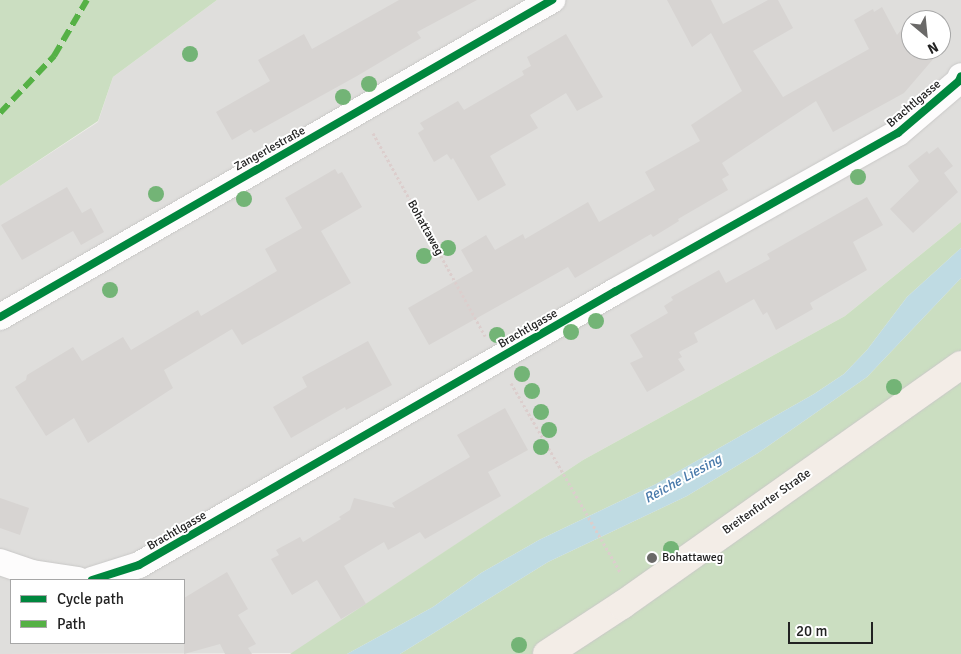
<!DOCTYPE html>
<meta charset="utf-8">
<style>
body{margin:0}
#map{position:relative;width:961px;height:654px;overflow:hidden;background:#f0eeeb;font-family:Signika,sans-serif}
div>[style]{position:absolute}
.residential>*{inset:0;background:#dfdedc}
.forest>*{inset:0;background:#cbdec1}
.water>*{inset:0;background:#bfdbe3}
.building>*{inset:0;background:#d7d4d2}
.path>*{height:3px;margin-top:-1.5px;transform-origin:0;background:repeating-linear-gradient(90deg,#dccecd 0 2.5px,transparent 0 5px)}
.roads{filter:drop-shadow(0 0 1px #c9c8c7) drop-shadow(0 0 1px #c9c8c7)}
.street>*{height:26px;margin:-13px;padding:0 13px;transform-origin:13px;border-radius:13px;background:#fdfcfc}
.primary>*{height:28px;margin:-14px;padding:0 14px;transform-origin:14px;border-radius:14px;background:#f3ede7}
.quiet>*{height:6px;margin-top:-3px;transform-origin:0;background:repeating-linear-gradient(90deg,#55b145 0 12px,transparent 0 18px)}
.cycleway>*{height:8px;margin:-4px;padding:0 4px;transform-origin:4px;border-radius:4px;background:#00873e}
.trees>*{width:16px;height:16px;margin:-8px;border-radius:50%;background:#73b476}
.dots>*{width:14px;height:14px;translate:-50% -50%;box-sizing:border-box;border:2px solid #fff;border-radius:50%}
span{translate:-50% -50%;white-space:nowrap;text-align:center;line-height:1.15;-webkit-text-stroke:4px #fff;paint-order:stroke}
.street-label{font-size:12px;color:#222}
.poi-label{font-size:12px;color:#222}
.left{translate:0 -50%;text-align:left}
.water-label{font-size:14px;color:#4a7aab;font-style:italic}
.legend{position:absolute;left:10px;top:579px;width:175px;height:65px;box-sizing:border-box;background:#fff;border:1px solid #a7a7a7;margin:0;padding:6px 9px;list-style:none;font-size:15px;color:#222}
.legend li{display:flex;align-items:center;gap:10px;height:25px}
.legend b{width:25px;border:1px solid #a7a7a7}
.north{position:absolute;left:901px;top:10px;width:50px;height:50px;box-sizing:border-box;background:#fff;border:1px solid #a7a7a7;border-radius:50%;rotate:152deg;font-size:14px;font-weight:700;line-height:20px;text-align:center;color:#222}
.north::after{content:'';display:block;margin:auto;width:18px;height:22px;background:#6a6968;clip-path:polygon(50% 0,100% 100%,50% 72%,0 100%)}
.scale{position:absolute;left:788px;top:622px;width:85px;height:22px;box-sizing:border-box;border:2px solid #222;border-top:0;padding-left:6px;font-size:15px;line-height:18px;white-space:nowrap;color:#222;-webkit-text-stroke:4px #fff;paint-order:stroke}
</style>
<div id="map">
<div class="residential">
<i style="clip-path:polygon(evenodd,217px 0,961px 0,961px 222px,845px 316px,583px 460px,293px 653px,0 654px,0 186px,98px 122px,113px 77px,217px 0,911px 20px,941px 20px,941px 50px,911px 50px,911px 20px,217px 0,11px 580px,184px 580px,184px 643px,11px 643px,11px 580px)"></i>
</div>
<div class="forest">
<i style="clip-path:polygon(0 0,217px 0,113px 77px,98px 121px,0 186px)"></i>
<i style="clip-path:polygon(961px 222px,961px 248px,907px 297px,867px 350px,844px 374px,814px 394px,656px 484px,539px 540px,481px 573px,433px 607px,347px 654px,290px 654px,583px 460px,845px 316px)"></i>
<i style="clip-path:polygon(961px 278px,961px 654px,400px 654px,548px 562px,687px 496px,758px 453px,867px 377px)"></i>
</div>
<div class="water">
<i style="clip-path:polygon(961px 248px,961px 278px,867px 377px,758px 453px,687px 496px,548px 562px,400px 654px,347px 654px,433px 607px,481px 573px,539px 540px,656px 484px,814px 394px,844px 374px,867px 350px,907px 297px)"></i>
</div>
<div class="building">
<i style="clip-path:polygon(399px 0,477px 0,417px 32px,421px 38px,357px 76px,254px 133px,251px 129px,232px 140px,216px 112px,270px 81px,258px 60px,304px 34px,312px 49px)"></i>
<i style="clip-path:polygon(667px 0,711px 0,723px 24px,768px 0,778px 0,793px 28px,753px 51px,783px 97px,869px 49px,854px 20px,873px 9px,874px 12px,882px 7px,897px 35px,911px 18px,911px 50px,941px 50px,904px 93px,833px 132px,816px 101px,722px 163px,729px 175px,722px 179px,728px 190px,678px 219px,679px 221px,653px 237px,651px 234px,575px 278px,568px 267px,429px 345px,408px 308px,473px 271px,461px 250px,486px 235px,495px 250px,523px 234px,525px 239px,588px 202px,599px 222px,655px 190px,645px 172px,700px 141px,691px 125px,742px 91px,711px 33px,692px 47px)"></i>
<i style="clip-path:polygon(566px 34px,603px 97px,577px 111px,566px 93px,530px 115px,538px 128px,490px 156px,506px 185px,478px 201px,453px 158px,451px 160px,447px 154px,434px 162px,418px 133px,424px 129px,420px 123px,458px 101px,464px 110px,524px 75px,522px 71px,531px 66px,527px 57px)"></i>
<i style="clip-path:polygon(938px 147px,953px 166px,944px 173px,958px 192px,913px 233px,890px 209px,919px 181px,908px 166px,927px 151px,929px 154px)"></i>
<i style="clip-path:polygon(335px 169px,338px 174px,342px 172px,362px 207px,321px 231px,351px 283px,242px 345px,232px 329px,164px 370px,173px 388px,88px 443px,74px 418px,46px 436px,15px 387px,26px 380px,27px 375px,73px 347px,82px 361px,123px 337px,131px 350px,198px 310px,201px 316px,277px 271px,265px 249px,302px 228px,285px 198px)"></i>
<i style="clip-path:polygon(67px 187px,82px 213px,91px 208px,104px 232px,81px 245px,73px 231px,22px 260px,1px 225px)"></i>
<i style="clip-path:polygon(867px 197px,883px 225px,853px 242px,867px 270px,810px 303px,813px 309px,776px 330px,767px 312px,763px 315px,754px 299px,694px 333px,698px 342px,679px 352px,682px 357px,678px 359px,685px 370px,647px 392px,630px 363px,643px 357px,630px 335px,668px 313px,664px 306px,673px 300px,671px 297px,719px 270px,726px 283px,770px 259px,767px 254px)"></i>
<i style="clip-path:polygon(368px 341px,392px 385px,346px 410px,345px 407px,291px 438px,273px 407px,307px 387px,302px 377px)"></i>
<i style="clip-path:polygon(505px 408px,528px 450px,488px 472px,501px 496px,425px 539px,420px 532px,388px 550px,384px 542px,344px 566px,366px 604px,341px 619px,317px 580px,292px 595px,271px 559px,279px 555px,276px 550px,300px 537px,303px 542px,341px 519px,339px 517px,350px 510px,354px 498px,395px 508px,392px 503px,470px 457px,457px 435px)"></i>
<i style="clip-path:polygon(0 498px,29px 508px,20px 535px,0 528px)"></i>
<i style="clip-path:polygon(227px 572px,248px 609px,238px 615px,256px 644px,248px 648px,252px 654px,225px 654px,220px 644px,184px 654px,184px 598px)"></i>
</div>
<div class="path">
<i style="left:373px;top:133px;width:232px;rotate:61.1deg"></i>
<i style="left:511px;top:383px;width:218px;rotate:60deg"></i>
</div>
<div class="roads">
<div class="street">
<i style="left:0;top:317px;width:637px;rotate:-29.87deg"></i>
<i style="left:0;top:562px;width:34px;rotate:19deg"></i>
<i style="left:32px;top:573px;width:47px;rotate:8.7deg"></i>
<i style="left:92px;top:580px;width:49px;rotate:-17.7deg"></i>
<i style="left:139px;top:565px;width:550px;rotate:-29.87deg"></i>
<i style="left:616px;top:291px;width:323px;rotate:-29.3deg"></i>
<i style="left:898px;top:133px;width:80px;rotate:-40.4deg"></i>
<i style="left:959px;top:81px;width:5px;rotate:-68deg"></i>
</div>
<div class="primary">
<i style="left:547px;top:654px;width:90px;rotate:-33.2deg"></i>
<i style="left:622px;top:605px;width:415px;rotate:-35.3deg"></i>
</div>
</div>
<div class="quiet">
<i style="left:0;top:113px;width:79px;rotate:-46.5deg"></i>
<i style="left:54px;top:56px;width:65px;rotate:-59.5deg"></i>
</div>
<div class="cycleway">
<i style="left:0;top:317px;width:637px;rotate:-29.87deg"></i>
<i style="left:92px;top:580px;width:49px;rotate:-17.7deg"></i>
<i style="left:139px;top:565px;width:550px;rotate:-29.87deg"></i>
<i style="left:616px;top:291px;width:323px;rotate:-29.3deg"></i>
<i style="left:898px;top:133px;width:80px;rotate:-40.4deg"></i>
<i style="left:959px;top:81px;width:5px;rotate:-68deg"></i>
</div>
<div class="trees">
<i style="left:190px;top:54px"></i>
<i style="left:369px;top:84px"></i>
<i style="left:343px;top:97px"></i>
<i style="left:858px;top:177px"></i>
<i style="left:156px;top:194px"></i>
<i style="left:244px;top:199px"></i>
<i style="left:448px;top:248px"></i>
<i style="left:424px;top:256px"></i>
<i style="left:110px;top:290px"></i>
<i style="left:596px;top:321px"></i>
<i style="left:571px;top:332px"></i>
<i style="left:497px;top:335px"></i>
<i style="left:522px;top:374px"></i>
<i style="left:894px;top:387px"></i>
<i style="left:532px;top:391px"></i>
<i style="left:541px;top:412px"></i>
<i style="left:549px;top:430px"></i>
<i style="left:541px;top:447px"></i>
<i style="left:671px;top:549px"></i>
<i style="left:519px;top:645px"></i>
</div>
<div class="dots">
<i style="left:652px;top:558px;background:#6a6968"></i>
</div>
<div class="street-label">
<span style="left:914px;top:104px;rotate:-40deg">Brachtlgasse</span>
<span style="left:270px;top:149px;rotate:-29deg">Zangerlestraße</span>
<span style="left:425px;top:228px;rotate:61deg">Bohattaweg</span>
<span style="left:528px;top:329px;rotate:-30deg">Brachtlgasse</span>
<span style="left:767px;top:502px;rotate:-35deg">Breitenfurter Straße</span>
<span style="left:177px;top:531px;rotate:-30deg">Brachtlgasse</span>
</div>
<div class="poi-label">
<span class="left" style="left:662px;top:558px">Bohattaweg</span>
</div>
<div class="water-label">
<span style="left:683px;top:479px;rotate:-29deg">Reiche Liesing</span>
</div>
<ul class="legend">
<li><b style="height:6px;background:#00873e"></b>Cycle path</li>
<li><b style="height:6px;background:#55b145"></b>Path</li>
</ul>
<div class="north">N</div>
<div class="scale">20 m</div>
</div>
